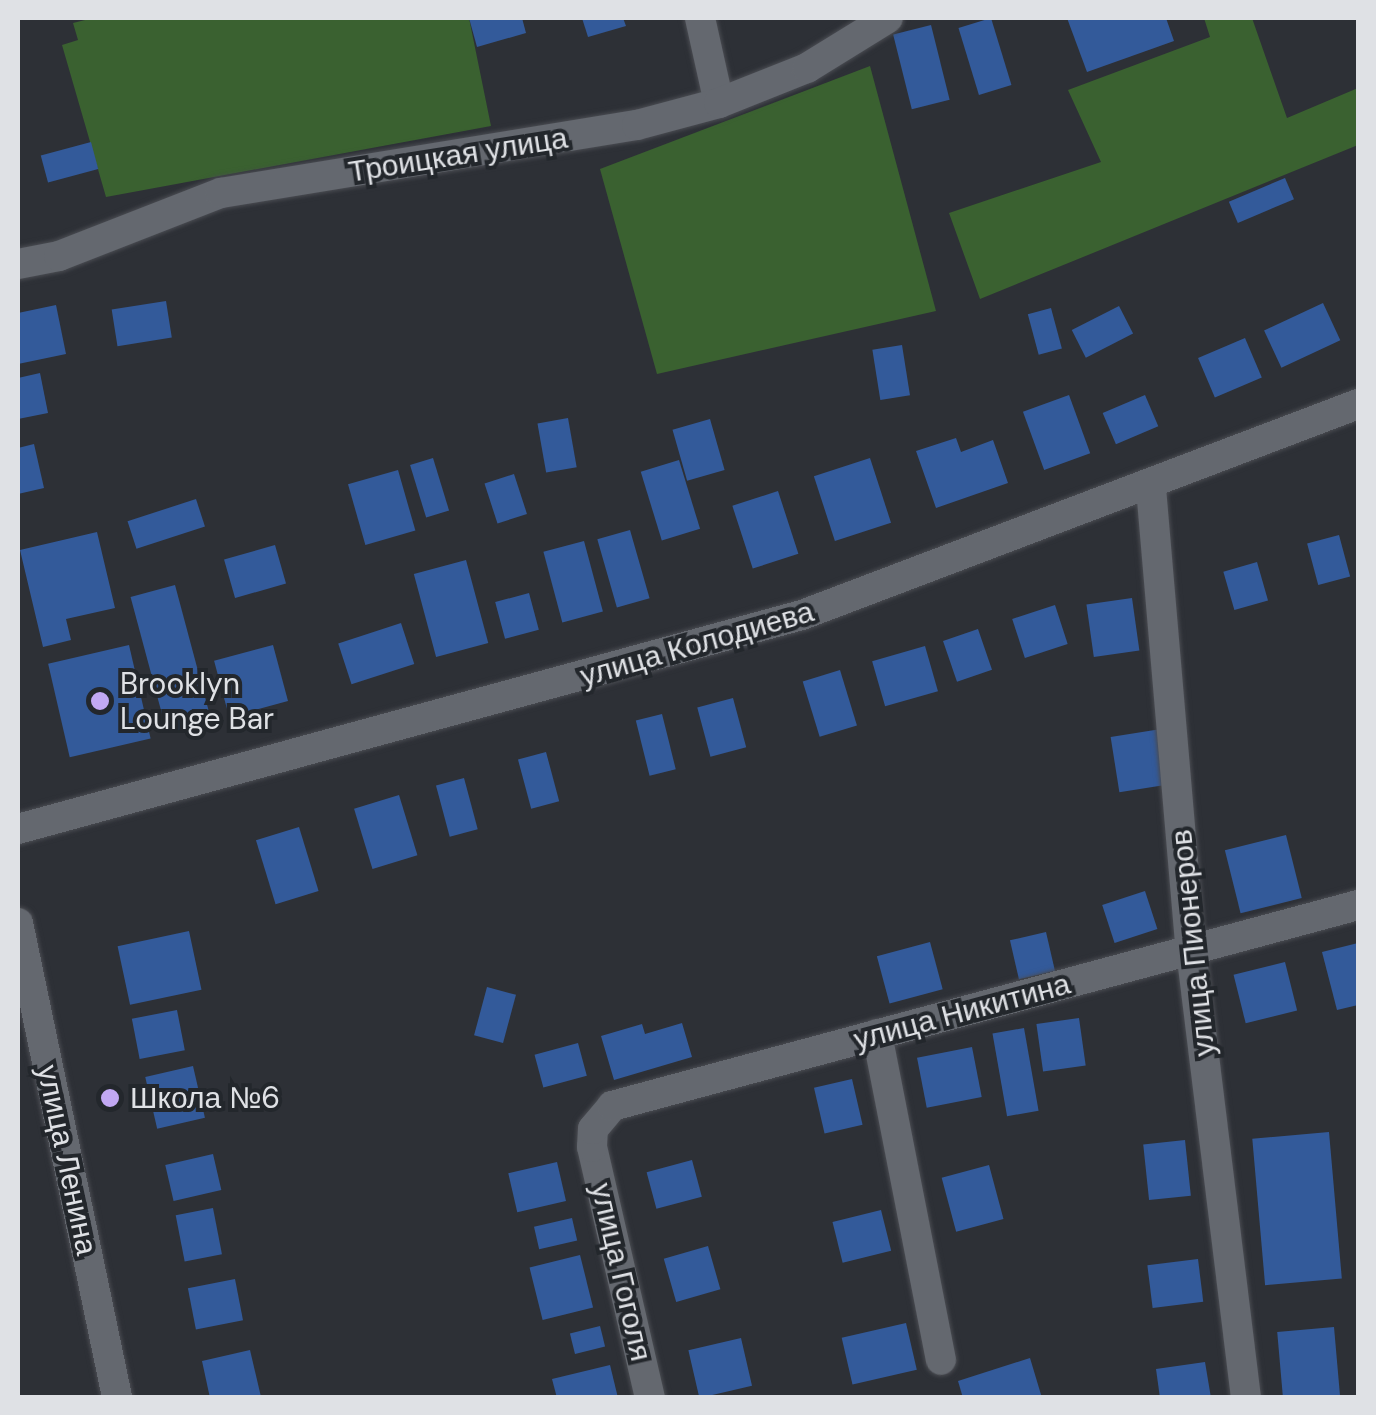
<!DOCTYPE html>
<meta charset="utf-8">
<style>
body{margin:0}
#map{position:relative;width:1376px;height:1415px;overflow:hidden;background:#2d3036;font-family:"DM Sans",sans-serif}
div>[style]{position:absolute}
.green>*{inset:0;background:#3a6130}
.building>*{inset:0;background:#335a9a;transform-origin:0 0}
.roads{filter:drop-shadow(0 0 2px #4a4c52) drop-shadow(0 0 2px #4a4c52)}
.minor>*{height:30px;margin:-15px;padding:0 15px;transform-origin:15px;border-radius:15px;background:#64686f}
.dots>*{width:28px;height:28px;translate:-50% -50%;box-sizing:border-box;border:5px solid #23272c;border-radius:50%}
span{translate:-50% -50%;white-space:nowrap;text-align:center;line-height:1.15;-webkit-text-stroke:8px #23272c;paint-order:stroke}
.street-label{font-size:30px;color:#dfe1e5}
.poi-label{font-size:30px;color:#dfe1e5}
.left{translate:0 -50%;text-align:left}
.frame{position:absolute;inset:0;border:20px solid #dfe1e5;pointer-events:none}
</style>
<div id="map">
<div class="green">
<i style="clip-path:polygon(93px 18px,469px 18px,491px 126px,106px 197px,62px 45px,78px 40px,73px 23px)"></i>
<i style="clip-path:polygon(1204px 18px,1252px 18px,1287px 118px,1358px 88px,1358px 145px,980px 299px,949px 213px,1101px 162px,1068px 90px,1210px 37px)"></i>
<i style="clip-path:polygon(870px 66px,936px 311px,657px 374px,600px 169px)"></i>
</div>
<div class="building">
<i style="clip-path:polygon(469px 18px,522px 18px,526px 33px,477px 47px)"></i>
<i style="clip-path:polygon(582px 18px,623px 18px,626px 26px,588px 37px)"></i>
<i style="left:991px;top:18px;width:70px;height:34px;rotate:73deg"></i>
<i style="clip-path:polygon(1067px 18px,1166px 18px,1174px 41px,1087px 72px)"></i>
<i style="left:931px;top:25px;width:77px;height:39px;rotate:76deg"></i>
<i style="left:91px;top:142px;width:28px;height:52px;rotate:75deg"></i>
<i style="left:1285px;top:178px;width:23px;height:61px;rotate:67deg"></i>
<i style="left:166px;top:301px;width:37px;height:55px;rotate:81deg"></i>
<i style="left:1323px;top:303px;width:41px;height:65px;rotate:65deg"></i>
<i style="clip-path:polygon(56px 305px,66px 354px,18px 364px,18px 313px)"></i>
<i style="left:1119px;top:306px;width:31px;height:53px;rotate:63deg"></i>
<i style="left:1051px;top:308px;width:42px;height:24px;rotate:75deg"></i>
<i style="left:1245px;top:338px;width:43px;height:51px;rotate:67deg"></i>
<i style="left:902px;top:345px;width:51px;height:30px;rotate:81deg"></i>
<i style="clip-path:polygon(40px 373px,48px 413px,18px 419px,18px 378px)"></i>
<i style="left:1069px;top:395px;width:62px;height:49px;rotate:70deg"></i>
<i style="left:1145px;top:395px;width:34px;height:46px;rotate:67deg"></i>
<i style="left:568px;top:418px;width:50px;height:31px;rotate:80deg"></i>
<i style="left:710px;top:419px;width:53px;height:39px;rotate:74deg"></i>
<i style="clip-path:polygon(956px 438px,961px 452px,993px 440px,1008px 483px,936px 508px,916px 451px)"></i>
<i style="clip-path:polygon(34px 444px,44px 488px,18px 494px,18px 448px)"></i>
<i style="left:433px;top:458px;width:55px;height:24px;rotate:73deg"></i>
<i style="left:870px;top:458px;width:68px;height:59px;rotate:72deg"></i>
<i style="left:679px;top:460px;width:72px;height:40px;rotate:73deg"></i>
<i style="left:398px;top:470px;width:63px;height:52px;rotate:74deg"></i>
<i style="left:514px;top:474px;width:42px;height:31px;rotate:72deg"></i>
<i style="left:778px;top:491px;width:66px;height:48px;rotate:72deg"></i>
<i style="left:196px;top:499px;width:29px;height:72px;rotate:72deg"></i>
<i style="left:630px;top:530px;width:71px;height:34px;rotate:74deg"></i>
<i style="clip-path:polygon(97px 532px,115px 608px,66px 619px,71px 640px,43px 647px,20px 550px)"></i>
<i style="left:1339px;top:535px;width:43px;height:33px;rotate:75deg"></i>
<i style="left:584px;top:541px;width:73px;height:42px;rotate:75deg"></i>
<i style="left:275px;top:545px;width:40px;height:53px;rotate:74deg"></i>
<i style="left:466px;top:560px;width:86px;height:54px;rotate:75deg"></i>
<i style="left:1257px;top:562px;width:40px;height:35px;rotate:74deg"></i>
<i style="left:175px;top:585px;width:141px;height:46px;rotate:75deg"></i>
<i style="left:529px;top:593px;width:38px;height:35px;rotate:75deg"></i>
<i style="left:1132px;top:598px;width:53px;height:46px;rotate:82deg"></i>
<i style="left:1055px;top:605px;width:41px;height:45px;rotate:72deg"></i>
<i style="left:401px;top:623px;width:43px;height:66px;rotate:72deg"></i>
<i style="left:978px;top:629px;width:43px;height:37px;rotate:71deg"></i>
<i style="left:129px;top:645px;width:96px;height:83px;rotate:77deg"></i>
<i style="left:273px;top:645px;width:58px;height:61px;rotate:75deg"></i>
<i style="left:925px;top:646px;width:47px;height:55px;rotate:74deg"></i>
<i style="left:840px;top:670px;width:58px;height:39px;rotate:73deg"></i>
<i style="left:733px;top:698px;width:51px;height:37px;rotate:75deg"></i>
<i style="left:662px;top:714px;width:57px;height:27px;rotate:76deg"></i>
<i style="left:1161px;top:729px;width:56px;height:51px;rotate:81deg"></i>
<i style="left:546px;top:752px;width:51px;height:29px;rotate:75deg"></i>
<i style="left:464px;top:778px;width:53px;height:29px;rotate:75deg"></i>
<i style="left:399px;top:795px;width:63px;height:47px;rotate:73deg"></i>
<i style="left:299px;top:827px;width:67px;height:45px;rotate:73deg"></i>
<i style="left:1286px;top:835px;width:65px;height:63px;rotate:76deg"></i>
<i style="left:1145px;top:891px;width:40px;height:45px;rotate:72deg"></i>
<i style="left:189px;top:931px;width:60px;height:73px;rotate:78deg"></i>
<i style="left:1046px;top:932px;width:40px;height:37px;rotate:77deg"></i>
<i style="left:930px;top:942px;width:49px;height:55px;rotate:75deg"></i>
<i style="clip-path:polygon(1358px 943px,1358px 1005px,1337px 1010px,1322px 952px)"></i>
<i style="left:1285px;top:962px;width:50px;height:53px;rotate:76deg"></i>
<i style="left:487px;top:987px;width:30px;height:50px;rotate:15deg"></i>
<i style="left:177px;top:1010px;width:41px;height:46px;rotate:79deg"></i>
<i style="left:1079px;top:1018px;width:48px;height:43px;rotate:82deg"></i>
<i style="clip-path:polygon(682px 1023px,692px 1057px,614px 1080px,601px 1036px,642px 1024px,645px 1034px)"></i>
<i style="left:1024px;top:1028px;width:84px;height:32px;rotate:80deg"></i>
<i style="left:578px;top:1043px;width:34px;height:45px;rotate:75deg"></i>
<i style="left:972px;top:1047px;width:51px;height:56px;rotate:79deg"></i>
<i style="left:193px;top:1066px;width:53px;height:49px;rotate:77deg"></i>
<i style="left:852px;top:1079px;width:47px;height:39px;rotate:77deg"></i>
<i style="left:1329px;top:1132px;width:147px;height:77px;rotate:85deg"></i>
<i style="left:1185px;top:1140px;width:56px;height:42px;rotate:84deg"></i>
<i style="left:213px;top:1154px;width:37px;height:49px;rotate:77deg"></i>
<i style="left:692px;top:1160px;width:38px;height:47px;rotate:75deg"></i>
<i style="left:557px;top:1162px;width:40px;height:50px;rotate:77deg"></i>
<i style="left:989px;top:1165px;width:56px;height:49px;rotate:75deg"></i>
<i style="left:213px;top:1208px;width:47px;height:38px;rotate:79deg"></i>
<i style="left:881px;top:1210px;width:42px;height:50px;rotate:76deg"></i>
<i style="left:572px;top:1218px;width:23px;height:39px;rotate:77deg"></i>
<i style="left:708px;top:1246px;width:45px;height:46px;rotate:74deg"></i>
<i style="left:580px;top:1255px;width:54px;height:52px;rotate:76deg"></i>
<i style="left:1198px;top:1259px;width:43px;height:51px;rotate:83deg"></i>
<i style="left:235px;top:1279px;width:42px;height:48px;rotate:79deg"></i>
<i style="left:906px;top:1323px;width:48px;height:66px;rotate:77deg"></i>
<i style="left:600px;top:1326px;width:21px;height:31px;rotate:76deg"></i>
<i style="left:1334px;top:1327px;width:71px;height:57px;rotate:85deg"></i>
<i style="left:741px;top:1338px;width:49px;height:54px;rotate:77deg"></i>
<i style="clip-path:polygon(250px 1350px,261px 1397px,210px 1398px,202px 1361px)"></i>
<i style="clip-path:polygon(1030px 1358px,1042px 1398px,963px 1398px,958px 1381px)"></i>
<i style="clip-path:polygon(1205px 1362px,1211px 1398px,1160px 1398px,1156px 1369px)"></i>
<i style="clip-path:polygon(610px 1365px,618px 1398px,557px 1398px,552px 1379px)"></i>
</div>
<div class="roads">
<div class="minor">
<i style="left:700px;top:18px;width:87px;rotate:77.4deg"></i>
<i style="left:18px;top:264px;width:42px;rotate:-11deg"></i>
<i style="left:59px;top:256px;width:174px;rotate:-21.3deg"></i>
<i style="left:221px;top:193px;width:422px;rotate:-9.3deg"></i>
<i style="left:637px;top:125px;width:85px;rotate:-15deg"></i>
<i style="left:719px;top:103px;width:95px;rotate:-21.7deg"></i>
<i style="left:807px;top:68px;width:95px;rotate:-31.7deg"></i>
<i style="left:1151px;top:488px;width:464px;rotate:85.1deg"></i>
<i style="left:1191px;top:950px;width:451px;rotate:83deg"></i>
<i style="left:18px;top:829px;width:813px;rotate:-15.27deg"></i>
<i style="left:802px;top:615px;width:595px;rotate:-20.78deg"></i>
<i style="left:18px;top:923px;width:485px;rotate:78.2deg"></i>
<i style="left:877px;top:1034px;width:332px;rotate:78.9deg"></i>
<i style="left:650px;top:1398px;width:258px;rotate:-103deg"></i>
<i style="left:592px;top:1147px;width:18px;rotate:-87deg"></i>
<i style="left:593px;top:1129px;width:30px;rotate:-50deg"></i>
<i style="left:612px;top:1106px;width:773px;rotate:-15.08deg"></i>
</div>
</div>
<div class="dots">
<i style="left:100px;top:701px;background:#c2a8f3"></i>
<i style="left:110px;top:1098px;background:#c2a8f3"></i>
</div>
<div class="street-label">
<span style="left:458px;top:155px;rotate:-9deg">Троицкая улица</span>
<span style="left:697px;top:644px;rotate:-16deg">улица Колодиева</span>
<span style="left:1193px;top:943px;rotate:-96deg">улица Пионеров</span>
<span style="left:962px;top:1012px;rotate:-15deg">улица Никитина</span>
<span style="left:67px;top:1160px;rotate:78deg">улица Ленина</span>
<span style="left:621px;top:1272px;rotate:77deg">улица Гоголя</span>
</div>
<div class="poi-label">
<span class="left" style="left:120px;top:701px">Brooklyn<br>Lounge Bar</span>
<span class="left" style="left:130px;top:1098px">Школа №6</span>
</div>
<div class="frame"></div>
</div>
